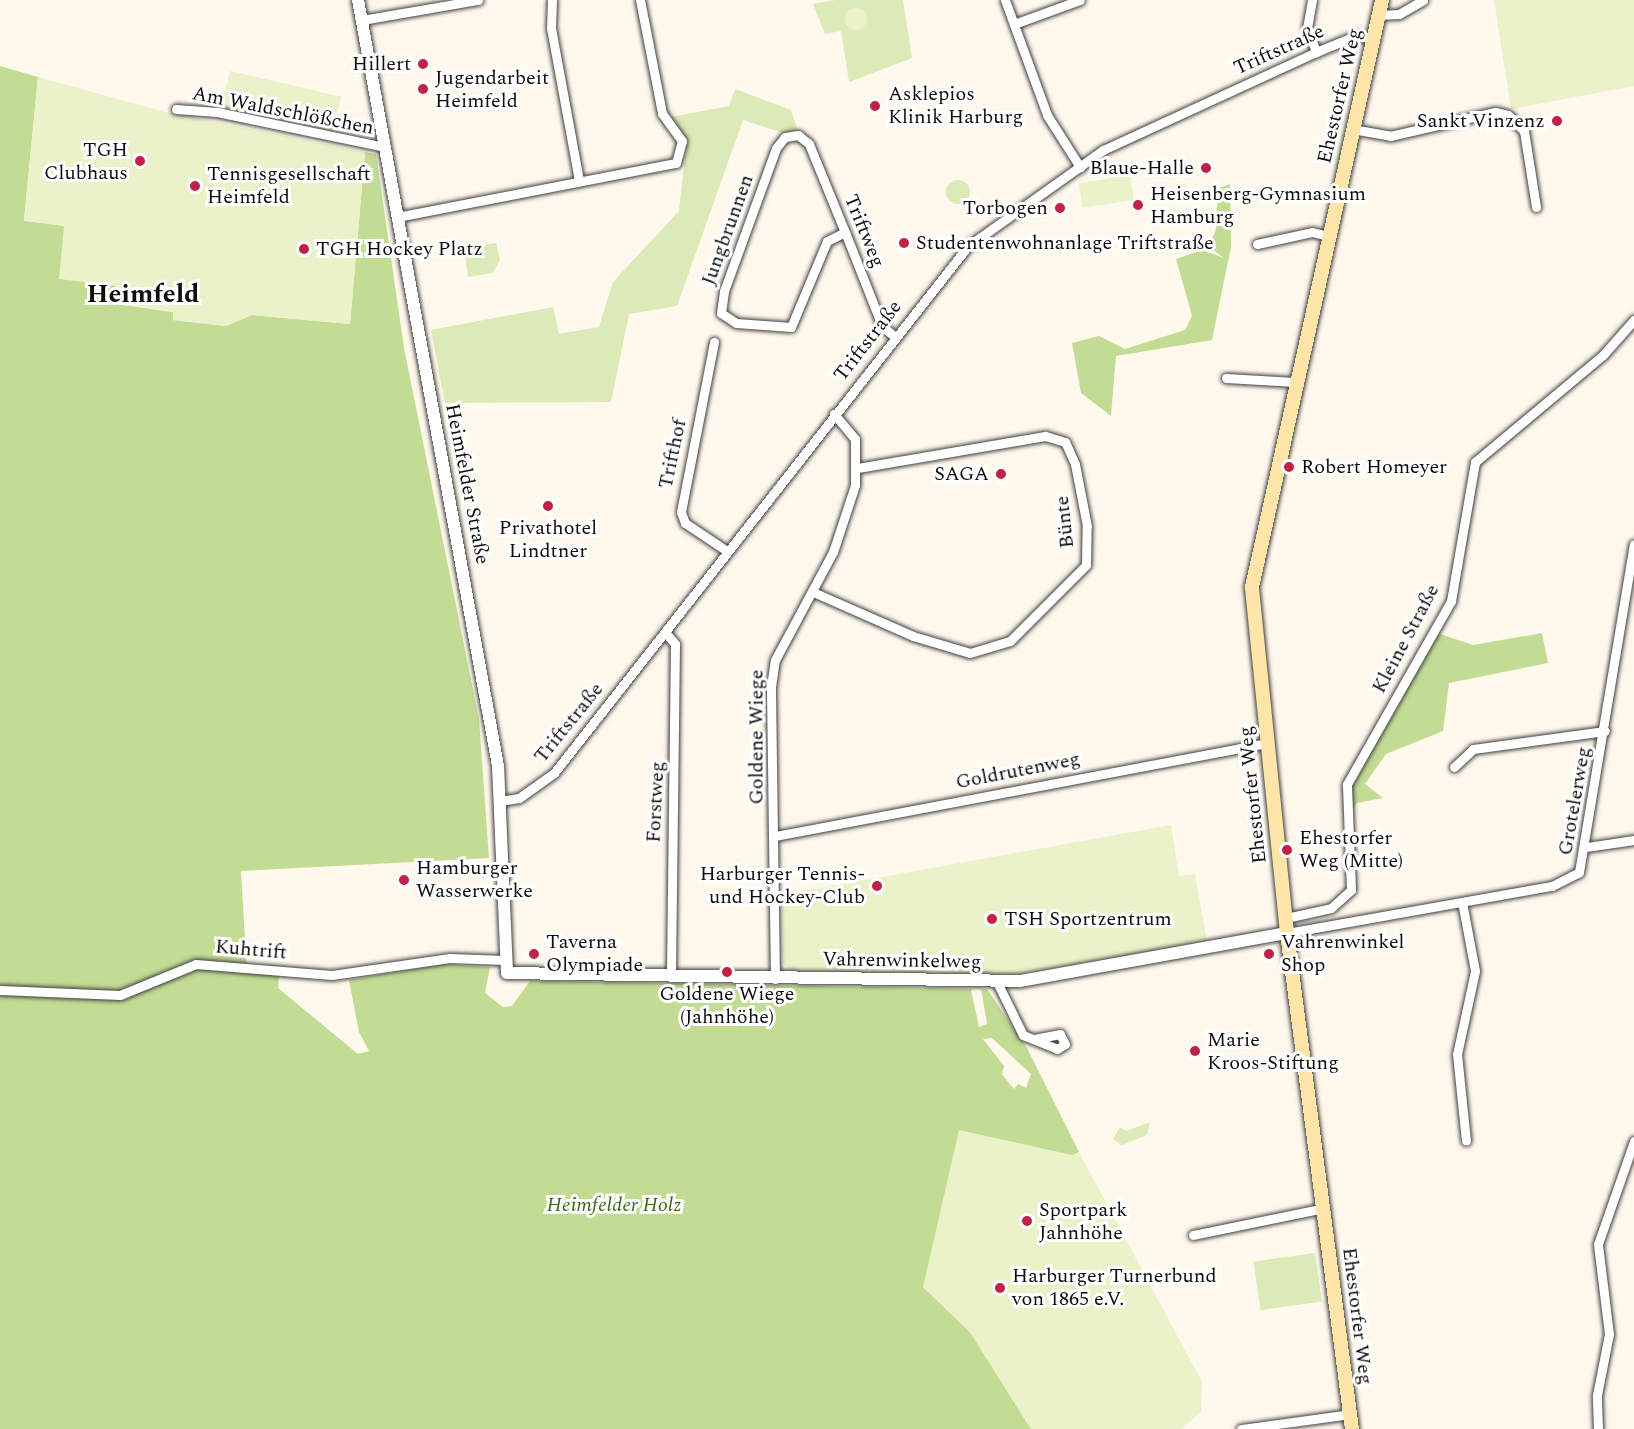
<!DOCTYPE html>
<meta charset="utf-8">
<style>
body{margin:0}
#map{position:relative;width:1634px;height:1429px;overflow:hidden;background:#fff8ed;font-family:Spectral,serif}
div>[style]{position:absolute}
.green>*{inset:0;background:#dbeab6;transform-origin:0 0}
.round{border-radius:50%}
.forest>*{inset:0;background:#c2dc94}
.pitch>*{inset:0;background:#ebf1c8;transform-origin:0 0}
.roads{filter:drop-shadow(0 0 2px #404040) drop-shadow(0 0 2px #404040)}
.minor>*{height:9px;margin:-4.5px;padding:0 4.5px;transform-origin:4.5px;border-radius:4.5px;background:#fff}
.tertiary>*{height:12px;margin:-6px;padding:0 6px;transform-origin:6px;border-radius:6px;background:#fff}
.secondary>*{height:14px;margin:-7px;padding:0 7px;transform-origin:7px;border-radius:7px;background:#ffe5a8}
.dots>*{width:16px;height:16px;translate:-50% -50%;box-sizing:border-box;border:3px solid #fff;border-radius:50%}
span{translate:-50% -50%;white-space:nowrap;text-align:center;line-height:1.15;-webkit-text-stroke:6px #fff;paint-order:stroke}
.street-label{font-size:20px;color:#0d0d0d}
.poi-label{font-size:20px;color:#0d0d0d}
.right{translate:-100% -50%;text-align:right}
.left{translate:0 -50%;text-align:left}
.park-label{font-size:20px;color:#39671b;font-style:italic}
.district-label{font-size:26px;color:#0d0d0d;font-weight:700}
</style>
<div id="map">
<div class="green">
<i style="clip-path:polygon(835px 0,903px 0,912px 58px,849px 82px,841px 31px,825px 34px,813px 4px)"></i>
<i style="clip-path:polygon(735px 89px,791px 110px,798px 131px,783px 133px,743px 120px,677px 306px,629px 314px,611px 402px,445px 403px,431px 330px,553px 307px,559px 334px,599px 327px,613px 282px,679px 211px,686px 149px,671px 117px,729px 106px)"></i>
<i class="round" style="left:946px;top:180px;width:24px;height:24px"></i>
<i style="clip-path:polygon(496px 243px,500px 259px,493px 273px,468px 277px,464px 249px)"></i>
<i style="clip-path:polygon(1150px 1122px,1147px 1135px,1122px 1145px,1113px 1139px,1120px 1127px,1126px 1131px)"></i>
<i style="left:1315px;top:1253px;width:49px;height:62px;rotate:82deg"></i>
</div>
<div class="forest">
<i style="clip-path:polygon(evenodd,0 66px,38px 77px,24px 220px,64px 226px,116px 286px,116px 304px,173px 312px,173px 320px,226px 326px,252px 315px,350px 324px,365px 152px,376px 154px,404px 348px,479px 719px,489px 858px,241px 871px,247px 972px,279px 976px,278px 988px,358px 1054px,369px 1051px,359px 1032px,349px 980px,445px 964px,490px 967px,485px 993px,503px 1007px,512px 1006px,530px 981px,987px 989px,1027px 1048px,1079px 1152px,923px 1287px,970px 1332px,1031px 1429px,0 1429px,0 66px,981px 988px,987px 1024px,979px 1027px,971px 990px,981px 988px,0 66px,992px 1038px,1031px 1074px,1026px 1088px,1018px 1084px,1014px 1089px,1002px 1074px,1004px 1066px,983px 1039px,992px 1038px)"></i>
<i style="clip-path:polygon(1230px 184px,1231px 247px,1212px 340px,1116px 356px,1111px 416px,1081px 393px,1072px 343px,1099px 336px,1125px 349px,1185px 330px,1192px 316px,1176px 259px,1202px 250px,1224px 258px,1208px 246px,1216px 230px,1218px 188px)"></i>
<i style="clip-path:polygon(1434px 632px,1473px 645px,1542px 633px,1548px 663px,1449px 683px,1443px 731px,1386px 754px,1365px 784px,1383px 798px,1357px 803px,1351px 813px,1347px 784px)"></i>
</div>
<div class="pitch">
<i style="clip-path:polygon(1494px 0,1634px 0,1634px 86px,1511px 109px)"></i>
<i class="round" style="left:845px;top:8px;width:22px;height:22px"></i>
<i style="left:230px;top:71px;width:114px;height:37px;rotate:13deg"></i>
<i style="clip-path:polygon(38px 77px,165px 112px,365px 152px,350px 324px,252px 315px,226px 326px,173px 320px,173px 311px,115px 304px,116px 286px,59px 279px,64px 226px,24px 221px)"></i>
<i style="left:1130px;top:175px;width:25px;height:52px;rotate:81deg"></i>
<i style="clip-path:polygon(1171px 825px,1179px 876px,1195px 874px,1207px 942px,1019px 974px,793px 972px,783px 963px,782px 895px)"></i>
<i style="clip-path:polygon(959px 1130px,1072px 1155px,1079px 1152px,1202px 1382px,1201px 1412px,1181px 1429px,1031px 1429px,970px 1332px,923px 1287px)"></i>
</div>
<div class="roads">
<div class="minor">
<i style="left:552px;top:0;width:28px;rotate:92deg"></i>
<i style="left:551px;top:28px;width:156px;rotate:79.6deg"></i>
<i style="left:1005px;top:0;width:122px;rotate:69.9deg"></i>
<i style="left:1047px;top:115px;width:62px;rotate:57.6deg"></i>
<i style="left:1312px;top:0;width:28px;rotate:100deg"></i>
<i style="left:1307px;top:28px;width:26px;rotate:69deg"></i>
<i style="left:1378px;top:15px;width:21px;rotate:-3deg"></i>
<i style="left:1399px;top:14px;width:28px;rotate:-30deg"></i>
<i style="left:362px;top:20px;width:118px;rotate:-9.8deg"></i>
<i style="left:1014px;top:24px;width:70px;rotate:-20deg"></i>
<i style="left:176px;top:109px;width:41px;rotate:4.2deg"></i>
<i style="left:217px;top:112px;width:171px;rotate:11.8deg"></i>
<i style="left:1352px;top:129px;width:39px;rotate:10deg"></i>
<i style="left:1390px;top:136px;width:108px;rotate:-12.9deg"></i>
<i style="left:1495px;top:112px;width:13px;rotate:13deg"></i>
<i style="left:1508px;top:115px;width:23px;rotate:45deg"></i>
<i style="left:1524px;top:131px;width:77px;rotate:81deg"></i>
<i style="left:397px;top:217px;width:284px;rotate:-11deg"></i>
<i style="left:676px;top:163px;width:23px;rotate:-75deg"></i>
<i style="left:682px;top:141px;width:34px;rotate:-126deg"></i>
<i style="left:662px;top:113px;width:115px;rotate:-101deg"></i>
<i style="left:845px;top:232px;width:20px;rotate:153deg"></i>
<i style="left:827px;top:241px;width:93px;rotate:112.7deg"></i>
<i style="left:791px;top:327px;width:55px;rotate:-175.8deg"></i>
<i style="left:736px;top:323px;width:18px;rotate:-146deg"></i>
<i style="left:721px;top:313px;width:22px;rotate:-82deg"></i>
<i style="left:724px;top:291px;width:152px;rotate:-70deg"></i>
<i style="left:776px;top:148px;width:14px;rotate:-51deg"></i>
<i style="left:785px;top:137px;width:13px;rotate:-9deg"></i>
<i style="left:798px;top:135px;width:14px;rotate:39deg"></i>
<i style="left:809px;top:144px;width:95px;rotate:67.8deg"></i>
<i style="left:845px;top:232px;width:101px;rotate:68.5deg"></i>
<i style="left:882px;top:326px;width:16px;rotate:40deg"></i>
<i style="left:1257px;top:244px;width:56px;rotate:-12.3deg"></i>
<i style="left:1312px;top:232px;width:16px;rotate:14deg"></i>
<i style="left:714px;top:342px;width:173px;rotate:101deg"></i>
<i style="left:681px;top:512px;width:12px;rotate:70deg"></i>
<i style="left:685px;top:523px;width:50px;rotate:33.7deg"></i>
<i style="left:1226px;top:378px;width:69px;rotate:3.3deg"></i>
<i style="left:813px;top:592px;width:109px;rotate:23.7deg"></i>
<i style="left:913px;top:636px;width:59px;rotate:16.6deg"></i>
<i style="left:970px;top:653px;width:42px;rotate:-16.7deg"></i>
<i style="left:1010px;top:641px;width:107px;rotate:-45deg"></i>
<i style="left:1086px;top:565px;width:39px;rotate:-89deg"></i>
<i style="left:1087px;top:526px;width:63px;rotate:-101deg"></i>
<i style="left:1075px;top:464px;width:24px;rotate:-114deg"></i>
<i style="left:1065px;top:442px;width:21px;rotate:-163deg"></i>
<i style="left:1045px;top:436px;width:190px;rotate:170.3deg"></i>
<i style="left:665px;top:632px;width:16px;rotate:50deg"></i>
<i style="left:675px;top:644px;width:333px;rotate:90.7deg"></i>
<i style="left:1454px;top:767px;width:26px;rotate:-43deg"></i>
<i style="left:1473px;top:749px;width:133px;rotate:-7.8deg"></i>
<i style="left:500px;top:801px;width:19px;rotate:-9deg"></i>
<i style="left:519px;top:798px;width:43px;rotate:-35.5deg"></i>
<i style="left:554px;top:773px;width:670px;rotate:-51.85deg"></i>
<i style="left:968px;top:246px;width:166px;rotate:-35.4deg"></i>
<i style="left:1103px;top:150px;width:234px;rotate:-24.7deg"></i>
<i style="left:1316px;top:52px;width:42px;rotate:-22.3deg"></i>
<i style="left:1355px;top:36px;width:18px;rotate:6deg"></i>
<i style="left:775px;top:836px;width:501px;rotate:-10.7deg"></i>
<i style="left:1587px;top:847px;width:48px;rotate:-8.5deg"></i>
<i style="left:1462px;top:902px;width:70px;rotate:79.3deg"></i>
<i style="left:1475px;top:971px;width:85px;rotate:102.2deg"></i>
<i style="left:1457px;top:1054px;width:87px;rotate:84.1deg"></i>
<i style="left:1286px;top:918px;width:46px;rotate:-12.5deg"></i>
<i style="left:1331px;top:908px;width:27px;rotate:-42deg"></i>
<i style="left:1351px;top:890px;width:106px;rotate:-92.2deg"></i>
<i style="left:1347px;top:784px;width:210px;rotate:-60.4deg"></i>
<i style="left:1451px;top:601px;width:141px;rotate:-80.2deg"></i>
<i style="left:1475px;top:462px;width:167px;rotate:-39.9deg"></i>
<i style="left:1603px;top:355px;width:47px;rotate:-48.5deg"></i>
<i style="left:1287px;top:933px;width:269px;rotate:-10.1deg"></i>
<i style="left:1552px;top:886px;width:30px;rotate:-27deg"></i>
<i style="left:1579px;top:872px;width:332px;rotate:-80.5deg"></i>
<i style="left:775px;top:979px;width:292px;rotate:-90.8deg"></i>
<i style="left:771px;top:687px;width:27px;rotate:-82deg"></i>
<i style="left:775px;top:660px;width:123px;rotate:-61.8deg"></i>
<i style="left:833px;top:552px;width:71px;rotate:-71.8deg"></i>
<i style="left:855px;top:485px;width:46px;rotate:-90deg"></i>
<i style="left:855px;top:439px;width:33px;rotate:-130deg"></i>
<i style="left:997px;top:982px;width:59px;rotate:63.9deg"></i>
<i style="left:1023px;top:1035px;width:37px;rotate:22deg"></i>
<i style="left:1057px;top:1049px;width:9px;rotate:-32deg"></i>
<i style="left:1065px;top:1044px;width:11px;rotate:-117deg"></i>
<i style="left:1060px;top:1034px;width:25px;rotate:169deg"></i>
<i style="left:0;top:990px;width:120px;rotate:2.4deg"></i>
<i style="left:120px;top:995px;width:82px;rotate:-22.2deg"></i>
<i style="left:196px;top:964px;width:136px;rotate:4.6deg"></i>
<i style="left:332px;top:975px;width:119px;rotate:-8.2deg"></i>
<i style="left:450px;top:958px;width:55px;rotate:2.1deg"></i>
<i style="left:1193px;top:1235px;width:134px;rotate:-11.6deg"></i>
<i style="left:1241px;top:1429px;width:110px;rotate:-7.8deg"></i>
<i style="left:1598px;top:1429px;width:34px;rotate:-92deg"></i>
<i style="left:1597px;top:1395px;width:62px;rotate:-78.9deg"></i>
<i style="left:1609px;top:1334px;width:91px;rotate:-97deg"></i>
<i style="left:1598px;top:1244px;width:109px;rotate:-70.7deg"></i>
</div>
<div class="tertiary">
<i style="left:358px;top:0;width:779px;rotate:79.64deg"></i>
<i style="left:498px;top:766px;width:207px;rotate:87.5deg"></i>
<i style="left:507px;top:973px;width:513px;rotate:0.89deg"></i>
<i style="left:1020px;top:981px;width:271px;rotate:-10.2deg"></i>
</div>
<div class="secondary">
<i style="left:1352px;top:1429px;width:500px;rotate:-97.47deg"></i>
<i style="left:1287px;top:933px;width:348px;rotate:-95.8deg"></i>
<i style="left:1252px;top:587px;width:601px;rotate:-77.51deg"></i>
</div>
</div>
<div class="dots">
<i style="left:423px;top:64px;background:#c12147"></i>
<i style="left:423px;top:89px;background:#c12147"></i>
<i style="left:875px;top:106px;background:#c12147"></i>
<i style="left:1557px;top:121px;background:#c12147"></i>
<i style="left:140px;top:161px;background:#c12147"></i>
<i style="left:1206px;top:168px;background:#c12147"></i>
<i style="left:195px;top:186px;background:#c12147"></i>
<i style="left:1138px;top:205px;background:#c12147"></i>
<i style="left:1060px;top:208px;background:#c12147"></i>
<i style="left:904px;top:243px;background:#c12147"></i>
<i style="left:304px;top:249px;background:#c12147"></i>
<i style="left:1289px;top:467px;background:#c12147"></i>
<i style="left:1001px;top:474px;background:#c12147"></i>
<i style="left:548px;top:506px;background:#c12147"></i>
<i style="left:1287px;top:850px;background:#c12147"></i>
<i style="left:404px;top:880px;background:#c12147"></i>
<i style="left:877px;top:886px;background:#c12147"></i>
<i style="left:992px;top:919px;background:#c12147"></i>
<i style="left:534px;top:954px;background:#c12147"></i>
<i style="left:1269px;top:954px;background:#c12147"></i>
<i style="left:727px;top:972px;background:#c12147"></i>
<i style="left:1195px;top:1051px;background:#c12147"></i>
<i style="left:1027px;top:1221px;background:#c12147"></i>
<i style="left:1000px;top:1288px;background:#c12147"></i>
</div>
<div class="street-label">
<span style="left:1279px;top:50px;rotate:-24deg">Triftstraße</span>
<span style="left:1340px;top:96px;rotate:-77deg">Ehestorfer Weg</span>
<span style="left:283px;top:111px;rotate:11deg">Am Waldschlößchen</span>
<span style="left:728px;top:230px;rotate:-70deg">Jungbrunnen</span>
<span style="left:864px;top:231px;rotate:68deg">Triftweg</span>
<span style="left:868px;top:341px;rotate:-52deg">Triftstraße</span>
<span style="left:673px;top:454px;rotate:-78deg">Trifthof</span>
<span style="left:467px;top:484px;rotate:79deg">Heimfelder Straße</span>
<span style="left:1065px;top:522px;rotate:-96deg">Bünte</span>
<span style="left:1406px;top:639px;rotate:-62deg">Kleine Straße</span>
<span style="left:569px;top:723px;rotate:-51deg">Triftstraße</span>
<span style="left:757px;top:737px;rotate:-90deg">Goldene Wiege</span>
<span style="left:1018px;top:771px;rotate:-11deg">Goldrutenweg</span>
<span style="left:1253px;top:795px;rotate:-96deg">Ehestorfer Weg</span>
<span style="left:1575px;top:801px;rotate:-80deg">Grotelerweg</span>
<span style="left:656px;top:802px;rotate:-87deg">Forstweg</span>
<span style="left:251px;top:950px;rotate:5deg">Kuhtrift</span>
<span style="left:902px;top:961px;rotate:1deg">Vahrenwinkelweg</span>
<span style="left:1357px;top:1316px;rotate:83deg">Ehestorfer Weg</span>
</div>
<div class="poi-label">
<span class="right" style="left:411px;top:64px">Hillert</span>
<span class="left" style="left:435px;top:90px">Jugendarbeit<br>Heimfeld</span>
<span class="left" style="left:888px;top:106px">Asklepios<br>Klinik Harburg</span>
<span class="right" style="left:1545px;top:121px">Sankt Vinzenz</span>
<span class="right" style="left:128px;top:162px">TGH<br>Clubhaus</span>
<span class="right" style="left:1194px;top:168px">Blaue-Halle</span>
<span class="left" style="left:207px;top:186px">Tennisgesellschaft<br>Heimfeld</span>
<span class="left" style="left:1150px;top:206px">Heisenberg-Gymnasium<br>Hamburg</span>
<span class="right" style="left:1048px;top:208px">Torbogen</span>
<span class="left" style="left:916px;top:243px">Studentenwohnanlage Triftstraße</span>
<span class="left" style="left:316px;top:249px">TGH Hockey Platz</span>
<span class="left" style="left:1301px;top:467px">Robert Homeyer</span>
<span class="right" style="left:989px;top:474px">SAGA</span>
<span style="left:548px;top:540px">Privathotel<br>Lindtner</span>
<span class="left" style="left:1299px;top:850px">Ehestorfer<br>Weg (Mitte)</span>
<span class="left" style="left:416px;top:880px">Hamburger<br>Wasserwerke</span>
<span class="right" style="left:865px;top:886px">Harburger Tennis-<br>und Hockey-Club</span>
<span class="left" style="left:1004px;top:919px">TSH Sportzentrum</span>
<span class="left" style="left:546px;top:954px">Taverna<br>Olympiade</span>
<span class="left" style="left:1281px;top:954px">Vahrenwinkel<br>Shop</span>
<span style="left:727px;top:1006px">Goldene Wiege<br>(Jahnhöhe)</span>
<span class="left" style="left:1207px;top:1052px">Marie<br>Kroos-Stiftung</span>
<span class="left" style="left:1039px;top:1222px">Sportpark<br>Jahnhöhe</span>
<span class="left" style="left:1012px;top:1288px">Harburger Turnerbund<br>von 1865 e.V.</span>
</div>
<div class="park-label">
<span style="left:614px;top:1205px">Heimfelder Holz</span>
</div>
<div class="district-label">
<span style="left:143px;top:295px">Heimfeld</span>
</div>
</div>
